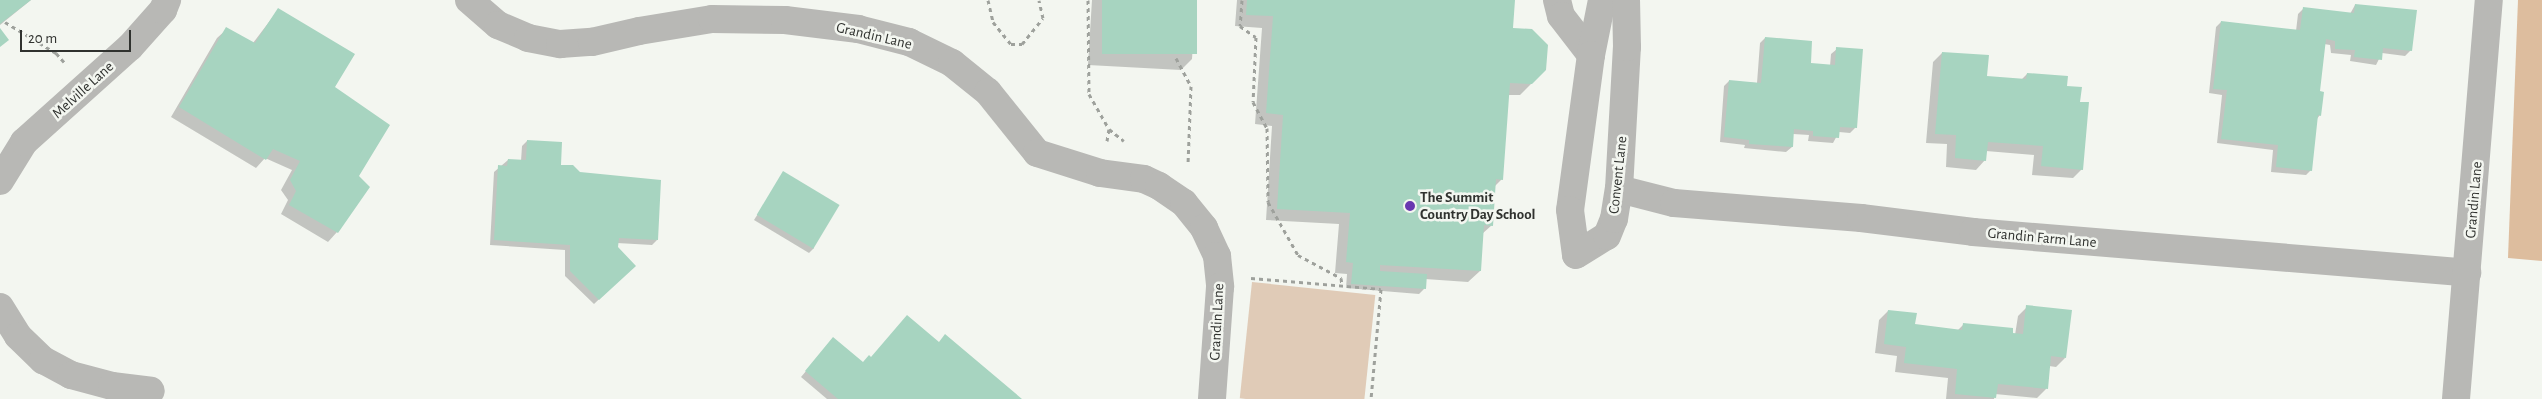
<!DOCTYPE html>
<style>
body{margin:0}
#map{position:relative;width:2542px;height:399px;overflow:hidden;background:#f3f6f0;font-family:"Alegreya Sans",sans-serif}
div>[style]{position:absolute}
.green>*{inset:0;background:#e0cbb7;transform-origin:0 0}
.forest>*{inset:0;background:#ddbd9e}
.shadow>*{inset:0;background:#0003}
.building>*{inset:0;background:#a7d4c0;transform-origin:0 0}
.path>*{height:3px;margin-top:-1.5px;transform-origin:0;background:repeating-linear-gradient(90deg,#9ea19c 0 4px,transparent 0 8px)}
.minor>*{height:28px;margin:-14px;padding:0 14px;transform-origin:14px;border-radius:14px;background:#b8b8b5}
.dots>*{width:14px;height:14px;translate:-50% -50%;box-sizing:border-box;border:2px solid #f3f6f0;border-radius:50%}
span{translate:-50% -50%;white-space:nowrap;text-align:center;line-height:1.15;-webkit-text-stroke:5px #f3f6f0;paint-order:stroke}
.street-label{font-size:15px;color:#30322f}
.poi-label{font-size:15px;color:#30322f;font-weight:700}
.left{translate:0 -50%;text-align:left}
.scale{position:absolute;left:20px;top:30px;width:111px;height:22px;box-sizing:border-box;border:2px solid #30322f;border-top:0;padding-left:6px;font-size:15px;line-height:18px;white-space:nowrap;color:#30322f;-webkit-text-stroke:4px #f3f6f0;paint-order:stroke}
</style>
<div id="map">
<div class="green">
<i style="left:1252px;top:282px;width:124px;height:117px;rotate:6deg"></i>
</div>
<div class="forest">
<i style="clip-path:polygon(2518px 0,2542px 0,2542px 261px,2508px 258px)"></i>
</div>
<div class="shadow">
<i style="clip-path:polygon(0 0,31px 0,0 25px)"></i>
<i style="clip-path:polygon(1092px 0,1196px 0,1192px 59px,1181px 70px,1088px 65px)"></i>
<i style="clip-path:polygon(1237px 0,1514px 0,1512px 29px,1545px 70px,1520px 95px,1508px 95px,1502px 179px,1494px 187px,1492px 225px,1482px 234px,1480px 271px,1468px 282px,1425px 279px,1424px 289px,1419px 294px,1346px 288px,1347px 274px,1335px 273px,1339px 224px,1266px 220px,1272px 126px,1255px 124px,1262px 28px,1235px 26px)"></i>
<i style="clip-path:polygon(2355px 5px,2411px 50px,2405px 56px,2382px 53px,2376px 65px,2350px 61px,2351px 55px,2331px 53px,2330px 45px,2324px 44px,2319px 92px,2320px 115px,2316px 120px,2311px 170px,2306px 175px,2271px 172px,2273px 150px,2217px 143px,2222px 95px,2209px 93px,2216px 27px,2221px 22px,2296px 31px,2298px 14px,2303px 9px,2350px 14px)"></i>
<i style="clip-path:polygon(278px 10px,333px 88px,358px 177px,337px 232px,328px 242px,281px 214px,288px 200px,281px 190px,292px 170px,265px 158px,256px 168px,171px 117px,217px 38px,227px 29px,253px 43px)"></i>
<i style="clip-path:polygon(1765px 38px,1809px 64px,1830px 66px,1831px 54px,1837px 49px,1855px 128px,1850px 133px,1839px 132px,1833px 143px,1808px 141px,1809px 135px,1793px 134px,1792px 147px,1786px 152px,1744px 148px,1745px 145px,1720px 142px,1724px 86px,1729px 81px,1757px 83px,1760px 43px)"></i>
<i style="clip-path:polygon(1942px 53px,1986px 77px,2021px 80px,2027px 74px,2066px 87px,2079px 103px,2082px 169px,2073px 178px,2032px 175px,2034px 155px,1986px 151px,1985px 160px,1976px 170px,1946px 167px,1947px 144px,1926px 143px,1933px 62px)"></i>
<i style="clip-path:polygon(527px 141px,657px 240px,652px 245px,617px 243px,617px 247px,634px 266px,594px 304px,565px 276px,565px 250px,490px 245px,494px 172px,508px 160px,521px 161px,522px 146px)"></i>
<i style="clip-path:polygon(784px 173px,814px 248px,809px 253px,754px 220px)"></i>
<i style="clip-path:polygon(2027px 307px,2065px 358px,2056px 367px,2049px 366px,2046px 389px,2037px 398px,1995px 394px,1994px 399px,1946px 399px,1948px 378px,1895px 372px,1897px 356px,1875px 353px,1879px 320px,1888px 311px,1914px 325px,1957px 331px,1964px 324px,2015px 335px,2018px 316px)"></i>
<i style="clip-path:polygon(939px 343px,1020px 399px,827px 399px,801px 377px,829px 344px,862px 363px,871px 358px)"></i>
</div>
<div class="building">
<i style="clip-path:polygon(0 0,31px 0,0 24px)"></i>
<i style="left:1102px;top:0;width:95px;height:54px"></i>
<i style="clip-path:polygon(1247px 0,1515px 0,1513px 28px,1532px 29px,1548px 45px,1546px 70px,1532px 84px,1510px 83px,1503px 180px,1496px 179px,1493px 226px,1484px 225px,1481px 271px,1380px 265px,1380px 271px,1427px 274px,1426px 289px,1351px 284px,1353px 263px,1346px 262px,1350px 213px,1277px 209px,1283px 115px,1266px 113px,1273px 16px,1246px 15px)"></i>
<i style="clip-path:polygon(2355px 4px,2417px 10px,2412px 51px,2383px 48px,2382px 60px,2354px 57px,2355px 50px,2335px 49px,2335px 41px,2326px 39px,2320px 91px,2324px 92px,2321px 116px,2318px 115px,2312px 171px,2276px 167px,2278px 145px,2221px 139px,2227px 90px,2213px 89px,2221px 21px,2300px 30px,2303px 7px,2354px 13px)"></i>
<i style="clip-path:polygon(278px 8px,355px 54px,335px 87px,390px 125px,359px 176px,370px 187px,338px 233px,289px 205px,296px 191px,290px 180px,300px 161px,273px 149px,266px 160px,179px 107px,226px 27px,255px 43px)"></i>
<i style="clip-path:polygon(0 28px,9px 40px,0 47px)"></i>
<i style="clip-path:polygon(1765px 37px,1812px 41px,1811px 63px,1835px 65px,1836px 47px,1863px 49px,1857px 128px,1840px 127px,1839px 138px,1813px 136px,1813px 131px,1794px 129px,1793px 147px,1749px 144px,1749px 140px,1724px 137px,1729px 80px,1761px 83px)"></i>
<i style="clip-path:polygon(1942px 52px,1989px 55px,1987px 76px,2026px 79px,2027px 73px,2068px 76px,2067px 86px,2082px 87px,2080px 102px,2089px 102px,2083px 170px,2041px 166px,2043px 146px,1988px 142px,1986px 161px,1955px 158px,1956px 135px,1935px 134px)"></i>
<i style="clip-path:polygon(527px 140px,562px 142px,561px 165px,573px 165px,580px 172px,661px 180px,658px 240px,619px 238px,618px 247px,636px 266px,599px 300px,570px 271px,570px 245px,494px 240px,498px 165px,507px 166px,508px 159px,526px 160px)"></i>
<i style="left:783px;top:171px;width:66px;height:51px;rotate:31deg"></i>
<i style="clip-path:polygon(2026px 305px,2072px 310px,2066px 358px,2051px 356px,2048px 389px,1998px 384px,1996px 398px,1955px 394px,1957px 369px,1904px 363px,1906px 347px,1884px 344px,1888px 310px,1917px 313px,1915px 324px,1962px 330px,1963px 323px,2013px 328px,2013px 333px,2023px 334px)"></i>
<i style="clip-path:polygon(907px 315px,939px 342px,945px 334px,1022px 399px,838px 399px,805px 371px,833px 337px,863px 362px,869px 355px,871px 357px)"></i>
</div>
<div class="path">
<i style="left:988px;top:0;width:23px;rotate:77deg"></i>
<i style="left:993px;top:22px;width:28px;rotate:51deg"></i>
<i style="left:1011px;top:44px;width:11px"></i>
<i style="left:1022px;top:44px;width:33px;rotate:-51deg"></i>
<i style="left:1043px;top:18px;width:18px;rotate:-103deg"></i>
<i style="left:1088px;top:0;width:94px;rotate:89.4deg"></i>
<i style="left:1089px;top:94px;width:40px;rotate:60.3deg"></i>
<i style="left:1109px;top:129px;width:19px;rotate:39deg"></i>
<i style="left:1242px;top:0;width:26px;rotate:94deg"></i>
<i style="left:1240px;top:26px;width:19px;rotate:35deg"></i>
<i style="left:1256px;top:37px;width:65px;rotate:92.6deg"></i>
<i style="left:1253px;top:102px;width:30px;rotate:62deg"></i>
<i style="left:1267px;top:128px;width:74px;rotate:89.2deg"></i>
<i style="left:1268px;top:202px;width:61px;rotate:60.5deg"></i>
<i style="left:1298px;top:255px;width:49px;rotate:28.1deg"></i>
<i style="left:1341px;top:278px;width:7px;rotate:82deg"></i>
<i style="left:5px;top:22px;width:60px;rotate:31.3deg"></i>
<i style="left:56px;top:53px;width:12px;rotate:48deg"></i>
<i style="left:1176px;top:58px;width:32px;rotate:62deg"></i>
<i style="left:1191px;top:86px;width:78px;rotate:92.2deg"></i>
<i style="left:1107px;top:141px;width:12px;rotate:-81deg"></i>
<i style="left:1251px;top:278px;width:130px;rotate:4.8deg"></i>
<i style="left:1381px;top:289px;width:110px;rotate:95.2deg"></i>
</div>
<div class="minor">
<i style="left:469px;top:0;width:38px;rotate:41deg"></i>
<i style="left:498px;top:25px;width:33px;rotate:23deg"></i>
<i style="left:528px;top:38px;width:33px;rotate:11deg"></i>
<i style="left:560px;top:44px;width:32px;rotate:-4deg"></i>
<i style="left:592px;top:42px;width:48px;rotate:-13.2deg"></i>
<i style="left:639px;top:31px;width:74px;rotate:-9.3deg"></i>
<i style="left:712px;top:19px;width:73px;rotate:0.8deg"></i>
<i style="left:785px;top:20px;width:74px;rotate:7deg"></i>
<i style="left:858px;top:29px;width:53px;rotate:14.3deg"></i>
<i style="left:909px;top:42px;width:48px;rotate:26deg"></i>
<i style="left:952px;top:63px;width:46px;rotate:38.9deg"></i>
<i style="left:988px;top:92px;width:78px;rotate:51.2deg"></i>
<i style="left:1037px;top:153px;width:66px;rotate:17.6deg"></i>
<i style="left:1100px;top:173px;width:44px;rotate:7.8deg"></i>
<i style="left:1144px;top:179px;width:17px;rotate:25deg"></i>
<i style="left:1159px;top:186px;width:30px;rotate:34deg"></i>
<i style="left:1184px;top:203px;width:32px;rotate:51deg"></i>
<i style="left:1204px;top:228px;width:31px;rotate:65deg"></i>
<i style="left:1217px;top:256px;width:31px;rotate:84deg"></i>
<i style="left:1220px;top:287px;width:112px;rotate:94.1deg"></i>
<i style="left:1557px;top:0;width:16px;rotate:76deg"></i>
<i style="left:1561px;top:16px;width:49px;rotate:52.4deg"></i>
<i style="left:1602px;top:0;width:56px;rotate:101.3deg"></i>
<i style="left:1591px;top:55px;width:156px;rotate:97.7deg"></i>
<i style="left:1570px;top:210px;width:45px;rotate:82.4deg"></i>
<i style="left:1576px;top:255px;width:36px;rotate:-32deg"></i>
<i style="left:1607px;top:236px;width:18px;rotate:-68deg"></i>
<i style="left:1614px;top:219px;width:30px;rotate:-81deg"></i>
<i style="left:1619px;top:189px;width:142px;rotate:-86.8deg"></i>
<i style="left:1627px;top:47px;width:47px;rotate:-91.2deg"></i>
<i style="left:0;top:181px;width:46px;rotate:-58.4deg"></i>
<i style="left:24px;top:142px;width:142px;rotate:-41.9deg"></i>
<i style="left:130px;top:47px;width:50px;rotate:-48.3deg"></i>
<i style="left:163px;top:10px;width:11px;rotate:-68deg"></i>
<i style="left:1619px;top:189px;width:57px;rotate:14.3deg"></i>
<i style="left:1674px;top:203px;width:188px;rotate:4.6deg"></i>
<i style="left:1861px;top:218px;width:113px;rotate:7.1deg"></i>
<i style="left:1973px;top:232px;width:496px;rotate:4.7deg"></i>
<i style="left:0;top:307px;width:34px;rotate:58deg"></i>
<i style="left:18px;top:336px;width:35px;rotate:44deg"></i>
<i style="left:43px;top:360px;width:32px;rotate:28deg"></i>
<i style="left:71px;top:375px;width:42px;rotate:15deg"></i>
<i style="left:112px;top:386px;width:39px;rotate:7deg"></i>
<i style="left:2456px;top:399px;width:400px;rotate:-85.3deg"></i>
</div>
<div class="dots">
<i style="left:1410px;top:206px;background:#6938b0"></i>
</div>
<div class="street-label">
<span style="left:874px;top:36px;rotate:13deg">Grandin Lane</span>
<span style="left:83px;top:90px;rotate:-42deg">Melville Lane</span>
<span style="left:1618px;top:175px;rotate:-84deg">Convent Lane</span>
<span style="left:2474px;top:200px;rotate:-85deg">Grandin Lane</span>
<span style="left:2042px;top:238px;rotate:5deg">Grandin Farm Lane</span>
<span style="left:1217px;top:322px;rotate:-87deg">Grandin Lane</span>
</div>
<div class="poi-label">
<span class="left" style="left:1420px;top:206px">The Summit<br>Country Day School</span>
</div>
<div class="scale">20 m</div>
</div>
